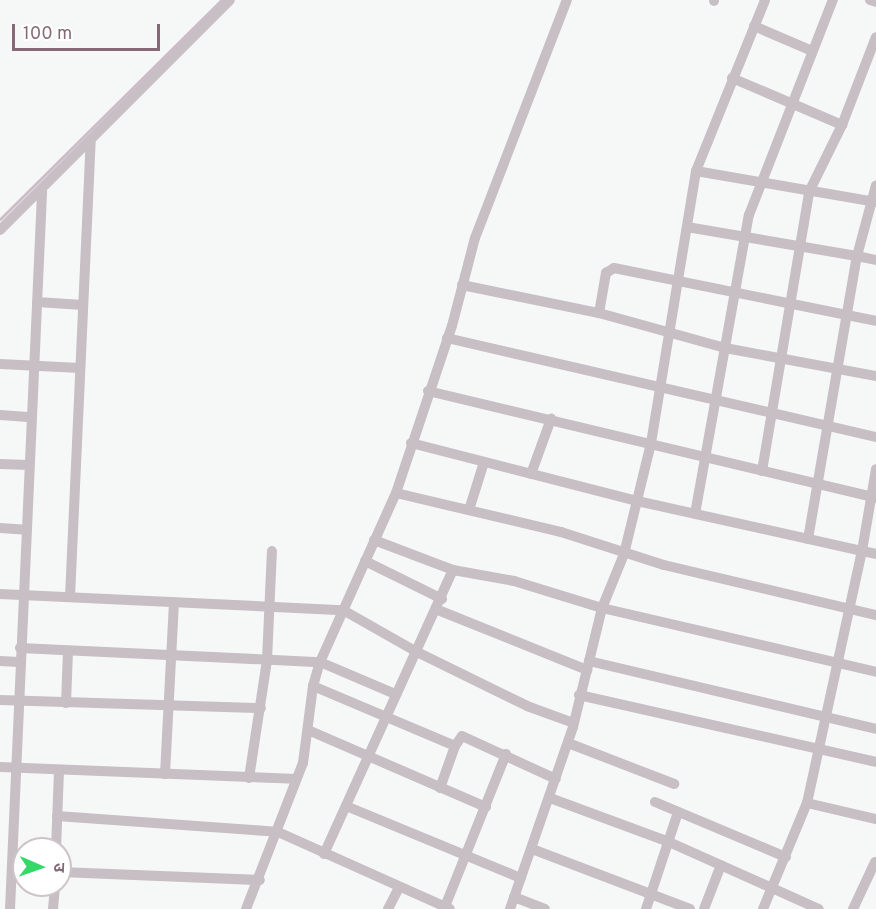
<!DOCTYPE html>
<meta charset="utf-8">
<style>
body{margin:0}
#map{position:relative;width:876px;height:909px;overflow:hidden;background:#f6f8f8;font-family:Overpass,"Noto Sans Devanagari",sans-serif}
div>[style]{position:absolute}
.stream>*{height:3px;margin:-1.5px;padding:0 1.5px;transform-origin:1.5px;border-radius:1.5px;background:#ccbdc7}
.street>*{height:10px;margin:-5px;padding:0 5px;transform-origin:5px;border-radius:5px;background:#c7bfc3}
span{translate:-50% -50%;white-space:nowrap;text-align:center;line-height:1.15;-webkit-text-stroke:6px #fff;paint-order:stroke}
.north{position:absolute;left:12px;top:837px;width:60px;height:60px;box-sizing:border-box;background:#fff;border:2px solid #cec3c8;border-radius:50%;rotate:92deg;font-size:16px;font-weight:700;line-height:24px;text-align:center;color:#856976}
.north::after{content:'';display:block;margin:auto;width:21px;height:27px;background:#35d968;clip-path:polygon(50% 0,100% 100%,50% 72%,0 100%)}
.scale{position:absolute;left:12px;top:24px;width:148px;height:27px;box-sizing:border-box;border:3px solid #856976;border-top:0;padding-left:8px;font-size:18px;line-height:21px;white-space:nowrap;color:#856976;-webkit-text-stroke:4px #fff;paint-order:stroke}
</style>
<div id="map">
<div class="stream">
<i style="left:0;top:219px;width:311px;rotate:-44.7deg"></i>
</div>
<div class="street">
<i style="left:870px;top:0;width:6px;rotate:18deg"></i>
<i style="left:714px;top:1px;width:1px;rotate:-90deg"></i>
<i style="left:754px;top:26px;width:63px;rotate:23.3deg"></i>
<i style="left:732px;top:78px;width:120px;rotate:23.1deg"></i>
<i style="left:696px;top:171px;width:183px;rotate:9.8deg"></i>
<i style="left:687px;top:227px;width:172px;rotate:9.7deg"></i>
<i style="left:857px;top:256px;width:73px;rotate:-75deg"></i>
<i style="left:0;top:230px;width:325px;rotate:-45deg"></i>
<i style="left:462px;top:285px;width:140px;rotate:11.6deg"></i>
<i style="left:599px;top:313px;width:131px;rotate:15.5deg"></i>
<i style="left:725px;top:348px;width:154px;rotate:10.5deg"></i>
<i style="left:37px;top:302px;width:46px;rotate:3.7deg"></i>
<i style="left:599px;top:313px;width:41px;rotate:-80.1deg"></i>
<i style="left:606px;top:273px;width:9px;rotate:-32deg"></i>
<i style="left:614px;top:268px;width:267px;rotate:11.4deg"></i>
<i style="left:447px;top:338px;width:440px;rotate:13deg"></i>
<i style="left:0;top:364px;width:80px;rotate:2.9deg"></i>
<i style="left:428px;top:391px;width:461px;rotate:13.4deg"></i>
<i style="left:0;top:415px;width:31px;rotate:4deg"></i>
<i style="left:411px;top:443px;width:233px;rotate:14.4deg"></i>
<i style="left:637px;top:501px;width:230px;rotate:12.5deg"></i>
<i style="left:862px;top:551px;width:83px;rotate:-80.3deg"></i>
<i style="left:0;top:464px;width:29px;rotate:2deg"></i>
<i style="left:762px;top:471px;width:283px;rotate:-80.4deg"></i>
<i style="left:809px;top:192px;width:75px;rotate:-63.8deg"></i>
<i style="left:842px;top:125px;width:94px;rotate:-68.9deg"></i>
<i style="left:531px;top:474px;width:59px;rotate:-70deg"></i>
<i style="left:396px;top:493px;width:170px;rotate:13.3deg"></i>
<i style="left:561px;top:532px;width:108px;rotate:17.8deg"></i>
<i style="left:664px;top:565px;width:218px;rotate:13.3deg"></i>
<i style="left:469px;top:510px;width:50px;rotate:-72.6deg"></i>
<i style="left:695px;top:514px;width:304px;rotate:-79.8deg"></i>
<i style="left:749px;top:215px;width:231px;rotate:-68.7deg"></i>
<i style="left:0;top:528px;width:26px;rotate:4deg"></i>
<i style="left:808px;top:539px;width:287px;rotate:-80.2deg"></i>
<i style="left:857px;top:256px;width:19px;rotate:12deg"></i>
<i style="left:374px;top:540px;width:85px;rotate:20.8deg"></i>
<i style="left:453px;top:570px;width:62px;rotate:10.2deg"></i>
<i style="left:514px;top:581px;width:92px;rotate:17.1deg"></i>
<i style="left:602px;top:608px;width:58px;rotate:-67.8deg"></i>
<i style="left:624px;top:554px;width:114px;rotate:-76.3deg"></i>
<i style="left:651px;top:443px;width:276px;rotate:-80.6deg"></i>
<i style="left:696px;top:171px;width:184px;rotate:-68deg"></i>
<i style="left:365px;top:561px;width:86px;rotate:26.3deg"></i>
<i style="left:0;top:594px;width:343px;rotate:2.7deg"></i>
<i style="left:343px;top:610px;width:85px;rotate:29.6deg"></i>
<i style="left:417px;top:652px;width:123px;rotate:26.1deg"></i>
<i style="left:527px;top:706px;width:47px;rotate:20deg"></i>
<i style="left:70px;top:597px;width:455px;rotate:-87.4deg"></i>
<i style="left:438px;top:610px;width:161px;rotate:21.9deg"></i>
<i style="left:20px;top:648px;width:300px;rotate:2.7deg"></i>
<i style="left:320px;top:662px;width:82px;rotate:23.1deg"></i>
<i style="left:0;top:661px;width:19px;rotate:3deg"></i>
<i style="left:589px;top:661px;width:295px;rotate:13.3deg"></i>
<i style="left:313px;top:686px;width:154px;rotate:22.9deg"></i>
<i style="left:455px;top:746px;width:12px;rotate:-55deg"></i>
<i style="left:462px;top:736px;width:103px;rotate:24.6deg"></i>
<i style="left:579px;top:695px;width:304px;rotate:12.7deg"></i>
<i style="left:0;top:700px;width:261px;rotate:1.8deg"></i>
<i style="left:66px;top:703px;width:52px;rotate:-87.8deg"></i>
<i style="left:308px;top:730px;width:194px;rotate:23.4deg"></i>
<i style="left:568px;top:743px;width:114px;rotate:21.1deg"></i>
<i style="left:0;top:767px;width:296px;rotate:2.3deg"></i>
<i style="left:165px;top:774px;width:172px;rotate:-87deg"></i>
<i style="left:249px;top:778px;width:119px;rotate:-81.3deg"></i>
<i style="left:267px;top:660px;width:109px;rotate:-87.4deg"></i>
<i style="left:440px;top:788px;width:45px;rotate:-70.3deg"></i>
<i style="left:550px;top:798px;width:127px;rotate:20.3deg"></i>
<i style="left:669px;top:842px;width:164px;rotate:24.1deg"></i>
<i style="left:655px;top:802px;width:142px;rotate:22.8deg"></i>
<i style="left:807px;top:803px;width:71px;rotate:13.1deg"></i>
<i style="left:346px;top:806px;width:189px;rotate:22.4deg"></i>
<i style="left:57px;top:816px;width:222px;rotate:4.1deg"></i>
<i style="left:278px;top:832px;width:188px;rotate:24.1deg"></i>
<i style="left:56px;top:849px;width:79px;rotate:-87.8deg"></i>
<i style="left:532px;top:849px;width:169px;rotate:20.8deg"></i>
<i style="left:324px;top:854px;width:312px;rotate:-65.6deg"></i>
<i style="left:60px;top:872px;width:200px;rotate:2.3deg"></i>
<i style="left:514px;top:897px;width:33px;rotate:21deg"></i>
<i style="left:10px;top:909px;width:718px;rotate:-87.44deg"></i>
<i style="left:53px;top:909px;width:24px;rotate:-85deg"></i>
<i style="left:246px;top:909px;width:157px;rotate:-68.7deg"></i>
<i style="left:303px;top:763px;width:78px;rotate:-82.6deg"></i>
<i style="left:313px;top:686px;width:25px;rotate:-74deg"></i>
<i style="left:320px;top:662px;width:185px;rotate:-65.8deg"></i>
<i style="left:396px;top:493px;width:176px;rotate:-71.5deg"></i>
<i style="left:452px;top:326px;width:91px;rotate:-75.4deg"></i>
<i style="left:475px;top:238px;width:255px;rotate:-68.9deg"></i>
<i style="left:388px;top:909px;width:22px;rotate:-63deg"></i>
<i style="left:444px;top:909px;width:167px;rotate:-68.2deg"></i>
<i style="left:510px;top:909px;width:193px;rotate:-70.9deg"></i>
<i style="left:573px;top:727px;width:122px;rotate:-76.3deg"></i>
<i style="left:602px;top:608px;width:281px;rotate:13.1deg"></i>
<i style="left:646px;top:909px;width:102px;rotate:-71.7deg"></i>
<i style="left:704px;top:909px;width:47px;rotate:-68.9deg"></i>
<i style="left:763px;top:909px;width:115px;rotate:-67.5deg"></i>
<i style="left:807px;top:803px;width:258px;rotate:-77.7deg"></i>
<i style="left:862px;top:551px;width:14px;rotate:12deg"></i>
<i style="left:853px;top:909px;width:52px;rotate:-64.9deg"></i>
</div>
<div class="north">उ</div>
<div class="scale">100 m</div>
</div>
